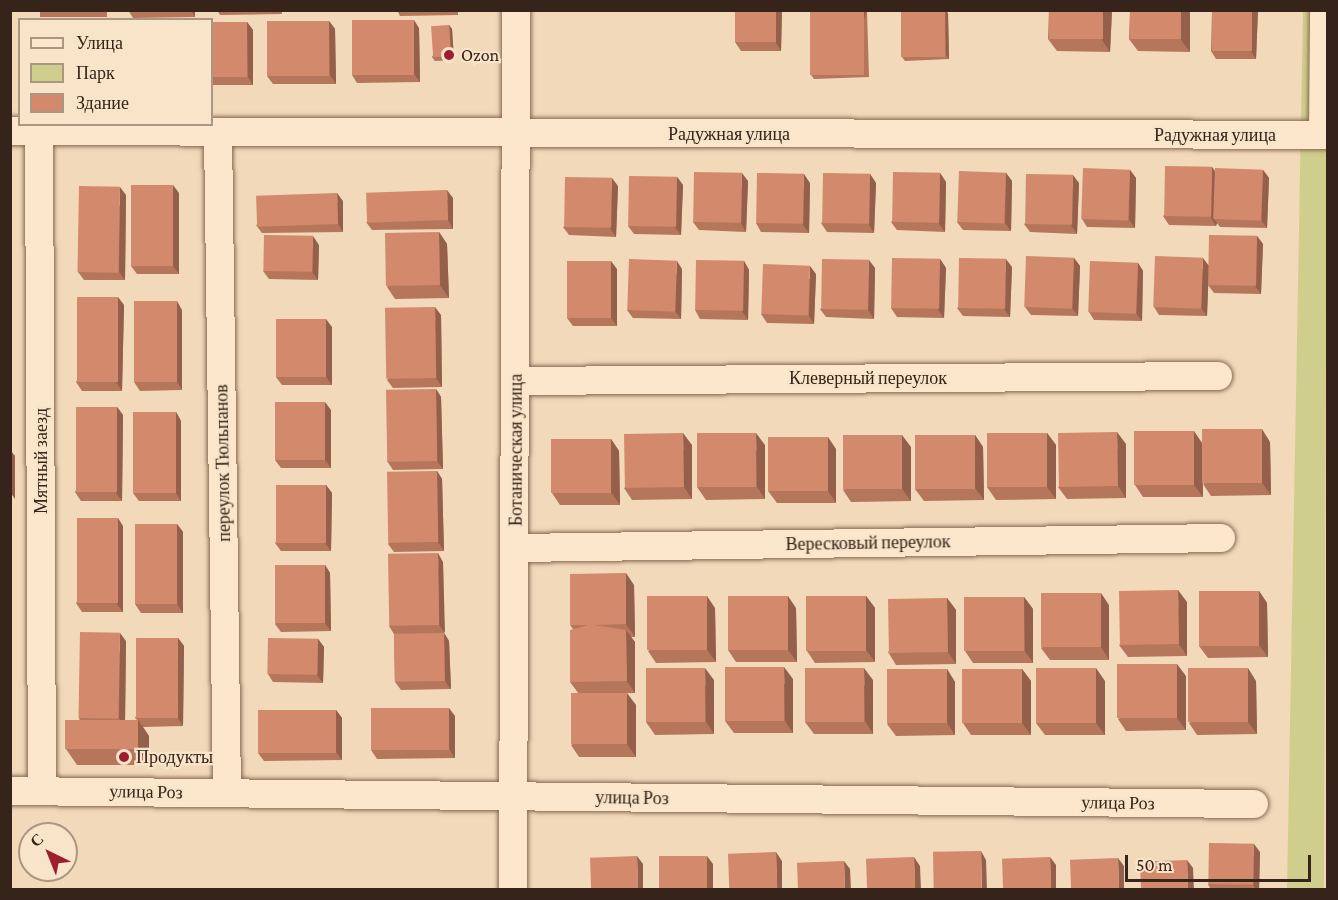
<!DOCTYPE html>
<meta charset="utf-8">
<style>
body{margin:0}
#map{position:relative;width:1338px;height:900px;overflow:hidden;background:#f1d9b9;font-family:"Crimson Pro",serif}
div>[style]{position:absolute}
.green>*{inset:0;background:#cfce8d}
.roads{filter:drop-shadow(0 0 2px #886853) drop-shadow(0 0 2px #886853)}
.minor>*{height:28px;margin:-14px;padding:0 14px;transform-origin:14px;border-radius:14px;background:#fce7cc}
.wall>*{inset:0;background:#b5765c;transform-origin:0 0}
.shaded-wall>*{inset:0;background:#94604b;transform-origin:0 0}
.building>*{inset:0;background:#d3896b;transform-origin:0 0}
.dots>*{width:16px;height:16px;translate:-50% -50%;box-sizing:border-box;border:3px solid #f8e4c9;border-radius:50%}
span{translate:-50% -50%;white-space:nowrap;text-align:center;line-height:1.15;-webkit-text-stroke:4.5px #f8e4c9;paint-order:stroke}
.poi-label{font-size:18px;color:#362319}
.left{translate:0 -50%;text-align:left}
.street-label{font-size:18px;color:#362319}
.frame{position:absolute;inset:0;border:12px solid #362319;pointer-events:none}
.legend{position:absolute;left:18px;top:18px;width:195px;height:108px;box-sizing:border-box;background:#f8e4c9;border:2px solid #aa9783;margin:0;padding:8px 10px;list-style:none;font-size:18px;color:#362319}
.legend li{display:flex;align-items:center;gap:12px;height:30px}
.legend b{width:30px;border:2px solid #aa9783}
.north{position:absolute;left:18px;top:822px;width:60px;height:60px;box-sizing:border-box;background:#f8e4c9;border:2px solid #aa9783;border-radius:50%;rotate:317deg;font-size:16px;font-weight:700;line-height:24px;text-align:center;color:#362319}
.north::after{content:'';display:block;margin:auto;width:21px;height:27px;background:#9c1e2f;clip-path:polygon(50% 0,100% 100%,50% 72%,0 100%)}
.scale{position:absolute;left:1125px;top:855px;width:186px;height:27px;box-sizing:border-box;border:3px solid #362319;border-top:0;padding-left:8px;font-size:18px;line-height:21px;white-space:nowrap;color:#362319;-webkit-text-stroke:4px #f8e4c9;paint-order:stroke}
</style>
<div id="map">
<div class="green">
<i style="clip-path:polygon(1327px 10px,1324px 889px,1287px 890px,1303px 11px)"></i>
</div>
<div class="roads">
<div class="minor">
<i style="left:10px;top:131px;width:1313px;rotate:0.17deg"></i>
<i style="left:1323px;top:135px;width:125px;rotate:-89.5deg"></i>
<i style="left:39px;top:132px;width:659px;rotate:89.74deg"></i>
<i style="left:218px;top:132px;width:661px;rotate:89.22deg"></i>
<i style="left:517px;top:381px;width:701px;rotate:-0.41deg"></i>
<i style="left:516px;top:548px;width:705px;rotate:-0.81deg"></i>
<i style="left:10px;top:791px;width:1244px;rotate:0.6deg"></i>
<i style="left:513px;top:890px;width:880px;rotate:-89.8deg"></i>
</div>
</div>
<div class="wall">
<i style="left:40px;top:10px;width:67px;height:7px"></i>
<i style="clip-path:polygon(128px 10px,195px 10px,195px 17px,133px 18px)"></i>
<i style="clip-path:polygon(217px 10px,282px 10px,282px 14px,220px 15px)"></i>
<i style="left:304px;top:10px;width:64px;height:2px"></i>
<i style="clip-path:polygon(397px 10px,458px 10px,458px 15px,400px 16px)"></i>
<i style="clip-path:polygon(735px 10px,782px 10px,781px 51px,741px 51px,735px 42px)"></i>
<i style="clip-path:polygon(1049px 10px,1112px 10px,1110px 52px,1057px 51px,1048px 39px)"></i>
<i style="clip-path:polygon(1130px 10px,1190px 10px,1190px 52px,1138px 51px,1129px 39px)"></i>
<i style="clip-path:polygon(1212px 10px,1258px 10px,1256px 59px,1216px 59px,1211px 51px)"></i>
<i style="clip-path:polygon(867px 11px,869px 77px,814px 79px,811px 75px)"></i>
<i style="clip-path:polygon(948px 13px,949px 59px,905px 61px,902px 57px)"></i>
<i style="clip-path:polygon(329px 21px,335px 29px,336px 84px,273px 84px,267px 76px)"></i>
<i style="clip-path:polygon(212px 22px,247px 22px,253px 30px,253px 85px,212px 85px)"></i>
<i style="clip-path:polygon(449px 25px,452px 29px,454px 60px,435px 61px,432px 57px)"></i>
<i style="clip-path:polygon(419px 28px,420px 82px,357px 83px,352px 75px)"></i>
<i style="clip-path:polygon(1212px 167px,1215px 171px,1263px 170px,1269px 178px,1267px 228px,1220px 227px,1217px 223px,1216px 226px,1169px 225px,1163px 216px)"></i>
<i style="clip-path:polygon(1130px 170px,1136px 178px,1135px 228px,1087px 227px,1082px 219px)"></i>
<i style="clip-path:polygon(940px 173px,946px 182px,945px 232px,897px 230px,891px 222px)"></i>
<i style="clip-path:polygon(1006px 173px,1012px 181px,1011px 231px,963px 230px,957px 222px)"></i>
<i style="clip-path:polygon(870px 174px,876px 183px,874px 233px,827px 232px,821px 223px)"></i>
<i style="clip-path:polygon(677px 177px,683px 185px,681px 235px,634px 234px,628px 226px)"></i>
<i style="clip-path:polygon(748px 181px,746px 232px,699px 230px,693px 222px)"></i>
<i style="clip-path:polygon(810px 183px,809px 233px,761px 232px,756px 223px)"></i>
<i style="clip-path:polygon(1079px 183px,1077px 234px,1030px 232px,1024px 224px)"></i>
<i style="clip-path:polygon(618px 186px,616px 237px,569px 235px,563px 227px)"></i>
<i style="clip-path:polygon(179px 193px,179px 274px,137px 274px,131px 266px)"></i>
<i style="clip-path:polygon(126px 195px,125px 280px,84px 280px,78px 272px)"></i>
<i style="clip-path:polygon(453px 198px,453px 229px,372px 230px,366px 222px)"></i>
<i style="clip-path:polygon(343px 201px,343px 232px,262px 233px,256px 225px)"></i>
<i style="clip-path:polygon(439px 232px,447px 244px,449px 298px,395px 299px,387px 287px)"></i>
<i style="clip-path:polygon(1257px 236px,1263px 244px,1261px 294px,1214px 293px,1208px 285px,1207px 316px,1159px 315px,1154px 307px,1208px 265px)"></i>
<i style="clip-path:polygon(319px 245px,318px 280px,269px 279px,263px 271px)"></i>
<i style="clip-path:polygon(1074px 258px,1080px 266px,1078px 316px,1031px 315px,1025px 307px)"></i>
<i style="clip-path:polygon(940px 259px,946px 268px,944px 318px,897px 317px,891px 308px)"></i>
<i style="clip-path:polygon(744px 261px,749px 270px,748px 320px,700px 319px,695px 310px)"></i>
<i style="clip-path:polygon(1138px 263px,1143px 271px,1142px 321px,1094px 320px,1089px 312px)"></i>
<i style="clip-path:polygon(1012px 267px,1010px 317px,963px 316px,957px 308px)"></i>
<i style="clip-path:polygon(875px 268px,874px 319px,826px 317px,820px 309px)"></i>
<i style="clip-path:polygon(617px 269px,617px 326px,573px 326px,567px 318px)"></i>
<i style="clip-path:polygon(682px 269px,681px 319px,633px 318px,627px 310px)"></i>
<i style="clip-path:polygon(816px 274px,814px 324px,767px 323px,761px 314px)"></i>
<i style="clip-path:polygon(124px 305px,122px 391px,82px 391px,76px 382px)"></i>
<i style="clip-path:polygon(182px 310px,182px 390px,140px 391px,134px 382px)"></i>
<i style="clip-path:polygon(441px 315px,442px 387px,393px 388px,387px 380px)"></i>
<i style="clip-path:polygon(332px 327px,332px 385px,282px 385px,276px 377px)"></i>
<i style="clip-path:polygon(436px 389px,441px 397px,443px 469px,393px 470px,387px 461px)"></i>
<i style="clip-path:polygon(117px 407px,123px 415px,122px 501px,81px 501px,75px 492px)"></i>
<i style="clip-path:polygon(331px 410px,331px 468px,281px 468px,275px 460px)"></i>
<i style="clip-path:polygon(176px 412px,181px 421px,181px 501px,139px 501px,133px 493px)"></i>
<i style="clip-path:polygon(1047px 433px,1056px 445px,1056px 499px,996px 500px,987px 487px)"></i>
<i style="clip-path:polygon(975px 435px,983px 447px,984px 500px,924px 501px,915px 489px)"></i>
<i style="clip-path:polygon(611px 439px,619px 451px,620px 505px,560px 505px,552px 493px)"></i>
<i style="clip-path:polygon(1270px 442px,1271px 495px,1211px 496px,1203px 484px)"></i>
<i style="clip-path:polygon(1202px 443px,1203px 497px,1143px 497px,1135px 485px)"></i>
<i style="clip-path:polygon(1126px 444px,1126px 498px,1067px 499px,1058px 487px)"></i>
<i style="clip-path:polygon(692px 445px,692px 499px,632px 500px,624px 488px)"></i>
<i style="clip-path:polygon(765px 445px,765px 499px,706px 500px,697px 487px)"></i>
<i style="clip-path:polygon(911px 447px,911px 501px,851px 502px,843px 490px)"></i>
<i style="clip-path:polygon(836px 449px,836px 503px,777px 503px,768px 491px)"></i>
<i style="left:10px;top:450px;width:8px;height:49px;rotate:50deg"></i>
<i style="clip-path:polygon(437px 471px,442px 479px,444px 551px,394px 552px,388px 544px)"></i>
<i style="clip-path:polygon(326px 485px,332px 493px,331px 551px,281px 551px,275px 543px)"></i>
<i style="clip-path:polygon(177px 524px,183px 532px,183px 613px,141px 613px,135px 604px)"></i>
<i style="clip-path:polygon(123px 526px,123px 612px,82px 612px,76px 603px)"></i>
<i style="clip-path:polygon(443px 562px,444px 633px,449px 641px,451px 689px,401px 690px,395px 682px,394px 634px,389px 626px)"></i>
<i style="clip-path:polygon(325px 565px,330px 573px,331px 631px,281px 632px,275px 624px)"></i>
<i style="clip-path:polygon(634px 585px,635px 637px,631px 637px,635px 642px,635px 693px,579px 694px,570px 682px,573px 629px,570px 625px)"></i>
<i style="clip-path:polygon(1259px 591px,1267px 603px,1268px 657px,1208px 658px,1199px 646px)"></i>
<i style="clip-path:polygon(866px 596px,875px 608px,875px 662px,815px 663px,807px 651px)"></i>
<i style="clip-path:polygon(1024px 597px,1033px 609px,1033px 663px,973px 663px,965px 651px)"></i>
<i style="clip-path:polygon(947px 598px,956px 610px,956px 664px,896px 665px,888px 652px)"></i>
<i style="clip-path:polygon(1187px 602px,1187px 656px,1128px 657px,1119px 645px)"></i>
<i style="clip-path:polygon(1109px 605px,1109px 660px,1050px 660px,1041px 648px)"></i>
<i style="clip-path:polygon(715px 608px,716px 662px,656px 663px,648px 651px)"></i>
<i style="clip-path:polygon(796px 608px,797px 662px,736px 662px,728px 650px)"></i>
<i style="clip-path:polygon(178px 638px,184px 646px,183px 726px,143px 727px,149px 736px,149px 765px,77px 765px,66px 749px,80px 721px,79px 718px,126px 641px,125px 720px,137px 720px,135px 718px)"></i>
<i style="clip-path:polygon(318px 639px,324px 647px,323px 683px,273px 682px,268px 674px)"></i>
<i style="clip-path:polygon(947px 669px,955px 682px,955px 735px,896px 736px,887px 724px)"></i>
<i style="clip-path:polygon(1022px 669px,1031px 681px,1031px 735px,971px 735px,963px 723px)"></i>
<i style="clip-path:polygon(1186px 676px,1186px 730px,1126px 731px,1118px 719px)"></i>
<i style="clip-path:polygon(793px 679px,793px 733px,734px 733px,725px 721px)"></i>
<i style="clip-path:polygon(714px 680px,714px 734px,655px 735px,646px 722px)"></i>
<i style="clip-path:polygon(873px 680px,873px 734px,814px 734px,805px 722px)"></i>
<i style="clip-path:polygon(1105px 681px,1105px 735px,1045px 735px,1036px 723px)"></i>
<i style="clip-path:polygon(1256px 681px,1257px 734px,1197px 735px,1189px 723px)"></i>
<i style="clip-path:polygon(636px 705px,636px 757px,579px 757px,571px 745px)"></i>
<i style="clip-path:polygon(336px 710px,342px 718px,342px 760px,264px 761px,258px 753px)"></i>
<i style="clip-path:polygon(455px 716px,455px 758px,377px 759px,371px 750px)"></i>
<i style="clip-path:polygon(1260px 852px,1259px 890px,1211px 890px,1208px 884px)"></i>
</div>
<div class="shaded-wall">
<i style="clip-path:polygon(191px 10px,195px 10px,195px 17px)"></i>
<i style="clip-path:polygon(776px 10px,782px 10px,781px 51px,776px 43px)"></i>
<i style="left:864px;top:10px;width:3px;height:63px;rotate:18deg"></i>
<i style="clip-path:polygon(945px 10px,948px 13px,949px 59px,946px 55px)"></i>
<i style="clip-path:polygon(1103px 10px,1112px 10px,1110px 52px,1102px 40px)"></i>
<i style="clip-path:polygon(1181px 10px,1190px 10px,1190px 52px,1181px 40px)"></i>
<i style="clip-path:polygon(1252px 10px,1258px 10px,1256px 59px,1251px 51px)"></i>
<i style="clip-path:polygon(414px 20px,419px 28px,420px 82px,414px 74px)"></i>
<i style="clip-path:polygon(329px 21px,335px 29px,336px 84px,330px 75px)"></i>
<i style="clip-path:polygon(247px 22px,253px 30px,253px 85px,248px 77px)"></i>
<i style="clip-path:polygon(449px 25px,452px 29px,454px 60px,451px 56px)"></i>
<i style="clip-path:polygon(1212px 167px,1218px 176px,1214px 219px,1217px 223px,1216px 226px,1211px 218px)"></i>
<i style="clip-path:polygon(1130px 170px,1136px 178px,1135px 228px,1129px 220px)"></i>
<i style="clip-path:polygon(1263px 170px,1269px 178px,1267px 228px,1261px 220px)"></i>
<i style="clip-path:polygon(742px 173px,748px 181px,746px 232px,741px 223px)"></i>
<i style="clip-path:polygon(940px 173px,946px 182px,945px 232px,939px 224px)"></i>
<i style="clip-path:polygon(1006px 173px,1012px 181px,1011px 231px,1005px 223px)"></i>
<i style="clip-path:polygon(804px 174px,810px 183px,809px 233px,803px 225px)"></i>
<i style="clip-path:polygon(870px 174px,876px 183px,874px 233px,869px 225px)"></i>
<i style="clip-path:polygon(1073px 175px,1079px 183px,1077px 234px,1071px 225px)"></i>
<i style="clip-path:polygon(677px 177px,683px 185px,681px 235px,675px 227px)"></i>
<i style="clip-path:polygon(612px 178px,618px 186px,616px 237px,610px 228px)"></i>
<i style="clip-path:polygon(173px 185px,179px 193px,179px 274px,173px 266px)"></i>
<i style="clip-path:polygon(120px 187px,126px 195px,125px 280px,119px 272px)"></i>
<i style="clip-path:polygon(447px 190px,453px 198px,453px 229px,448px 220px)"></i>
<i style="clip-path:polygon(337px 193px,343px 201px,343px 232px,338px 224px)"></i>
<i style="clip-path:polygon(439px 232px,447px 244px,449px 298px,440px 285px)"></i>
<i style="clip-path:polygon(313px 236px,319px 245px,318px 280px,312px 272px)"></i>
<i style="clip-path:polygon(1257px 236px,1263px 244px,1261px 294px,1255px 286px)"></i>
<i style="clip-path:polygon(1074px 258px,1080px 266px,1078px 316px,1072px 308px)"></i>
<i style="clip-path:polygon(1203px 258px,1209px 266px,1207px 316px,1201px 308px)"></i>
<i style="clip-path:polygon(940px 259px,946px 268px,944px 318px,938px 310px)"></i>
<i style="clip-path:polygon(1006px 259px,1012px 267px,1010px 317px,1004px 309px)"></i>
<i style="clip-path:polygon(869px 260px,875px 268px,874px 319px,868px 310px)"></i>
<i style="clip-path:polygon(611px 261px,617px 269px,617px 326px,611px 318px)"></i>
<i style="clip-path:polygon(677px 261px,682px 269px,681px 319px,675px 311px)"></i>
<i style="clip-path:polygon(744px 261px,749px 270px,748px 320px,742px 311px)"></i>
<i style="clip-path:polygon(1138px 263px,1143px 271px,1142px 321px,1136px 313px)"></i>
<i style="clip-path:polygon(810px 266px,816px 274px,814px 324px,809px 316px)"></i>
<i style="clip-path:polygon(118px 297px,124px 305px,122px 391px,116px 382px)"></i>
<i style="clip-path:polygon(177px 301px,182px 310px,182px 390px,177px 382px)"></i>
<i style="clip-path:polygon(435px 307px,441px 315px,442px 387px,436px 378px)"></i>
<i style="clip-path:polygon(326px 319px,332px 327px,332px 385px,326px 377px)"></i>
<i style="clip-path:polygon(436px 389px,441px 397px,443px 469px,437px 461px)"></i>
<i style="clip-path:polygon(325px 402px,331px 410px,331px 468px,325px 460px)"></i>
<i style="clip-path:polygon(117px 407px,123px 415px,122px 501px,116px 493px)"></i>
<i style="clip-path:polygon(176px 412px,181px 421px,181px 501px,176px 493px)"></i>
<i style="clip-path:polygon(1262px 429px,1270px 442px,1271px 495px,1262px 483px)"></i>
<i style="clip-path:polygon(1194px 431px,1202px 443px,1203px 497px,1194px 485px)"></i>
<i style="clip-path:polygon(1117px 432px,1126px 444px,1126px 498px,1118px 486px)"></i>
<i style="clip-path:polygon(683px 433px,692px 445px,692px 499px,684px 487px)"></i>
<i style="clip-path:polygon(756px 433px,765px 445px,765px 499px,757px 487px)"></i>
<i style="clip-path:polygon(1047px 433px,1056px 445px,1056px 499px,1047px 487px)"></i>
<i style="clip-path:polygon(902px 435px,911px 447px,911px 501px,902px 489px)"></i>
<i style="clip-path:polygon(975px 435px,983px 447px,984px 500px,975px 488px)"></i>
<i style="clip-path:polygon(828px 437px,836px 449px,836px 503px,828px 491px)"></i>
<i style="clip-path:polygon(611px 439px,619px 451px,620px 505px,611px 492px)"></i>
<i style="clip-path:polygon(10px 450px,15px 456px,15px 499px,10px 492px)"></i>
<i style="clip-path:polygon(437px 471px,442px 479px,444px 551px,438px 542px)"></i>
<i style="clip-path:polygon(326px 485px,332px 493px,331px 551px,325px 543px)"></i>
<i style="clip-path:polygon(118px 518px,123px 526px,123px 612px,117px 604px)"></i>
<i style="clip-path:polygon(177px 524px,183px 532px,183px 613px,177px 604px)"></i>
<i style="clip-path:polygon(438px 553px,443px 562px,445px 633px,439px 625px)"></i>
<i style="clip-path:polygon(325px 565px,330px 573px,331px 631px,325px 623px)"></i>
<i style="clip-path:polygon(626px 573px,634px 585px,635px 637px,626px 624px)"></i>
<i style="clip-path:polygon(1178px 590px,1187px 602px,1187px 656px,1179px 644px)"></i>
<i style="clip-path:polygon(1259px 591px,1267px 603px,1268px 657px,1259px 645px)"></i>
<i style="clip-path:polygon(1101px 593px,1109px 605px,1109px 660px,1101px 647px)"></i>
<i style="clip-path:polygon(707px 596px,715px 608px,716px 662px,707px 650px)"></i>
<i style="clip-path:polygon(788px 596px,796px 608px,797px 662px,788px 650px)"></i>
<i style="clip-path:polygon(866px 596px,875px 608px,875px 662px,866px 650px)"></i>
<i style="clip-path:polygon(1024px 597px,1033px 609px,1033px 663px,1025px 651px)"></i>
<i style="clip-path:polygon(947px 598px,956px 610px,956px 664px,948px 652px)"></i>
<i style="clip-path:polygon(626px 630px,635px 642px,635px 693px,627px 681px)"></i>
<i style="clip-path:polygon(120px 633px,126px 641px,125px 727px,119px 718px)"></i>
<i style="clip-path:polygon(444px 633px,449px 641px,451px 689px,445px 681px)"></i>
<i style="clip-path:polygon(178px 638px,184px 646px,183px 726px,178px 718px)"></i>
<i style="clip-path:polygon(318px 639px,324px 647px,323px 683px,317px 675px)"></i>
<i style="clip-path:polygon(1177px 664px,1186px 676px,1186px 730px,1177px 718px)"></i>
<i style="clip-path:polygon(784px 667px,793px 679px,793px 733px,785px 721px)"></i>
<i style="clip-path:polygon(705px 668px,714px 680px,714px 734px,706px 722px)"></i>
<i style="clip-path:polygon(864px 668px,873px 680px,873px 734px,865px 721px)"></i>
<i style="clip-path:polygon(1096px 668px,1105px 681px,1105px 735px,1096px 723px)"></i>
<i style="clip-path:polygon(1248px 668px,1256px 681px,1257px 734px,1248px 722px)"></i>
<i style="clip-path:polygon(947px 669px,955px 682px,955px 735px,947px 723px)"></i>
<i style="clip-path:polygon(1022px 669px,1031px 681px,1031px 735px,1022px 723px)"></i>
<i style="clip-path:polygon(627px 693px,636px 705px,636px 757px,627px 744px)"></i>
<i style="clip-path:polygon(449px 708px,455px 716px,455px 758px,449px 749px)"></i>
<i style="clip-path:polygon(336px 710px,342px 718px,342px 760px,336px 752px)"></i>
<i style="clip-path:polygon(138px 720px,149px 736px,149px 765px,138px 749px)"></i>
<i style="clip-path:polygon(1254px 844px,1260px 852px,1259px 890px,1256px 890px,1253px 885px)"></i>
<i style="clip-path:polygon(981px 851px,986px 860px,987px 890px,982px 890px)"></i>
<i style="clip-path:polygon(776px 852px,782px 861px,782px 890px,777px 890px)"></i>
<i style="clip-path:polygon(637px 856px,643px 864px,643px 890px,638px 890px)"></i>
<i style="clip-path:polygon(707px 856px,713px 864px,713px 890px,707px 890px)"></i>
<i style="clip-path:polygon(914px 857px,920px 866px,921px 890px,915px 890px)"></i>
<i style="clip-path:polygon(1050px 857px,1056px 865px,1056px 890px,1051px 890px)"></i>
<i style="clip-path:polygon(1118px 858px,1124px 866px,1124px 890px,1119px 890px)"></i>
<i style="clip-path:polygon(1187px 860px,1193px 868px,1194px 890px,1188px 890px)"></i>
<i style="clip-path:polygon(844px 861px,850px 869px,851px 890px,845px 890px)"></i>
</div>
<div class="building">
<i style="left:735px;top:10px;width:41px;height:32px"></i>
<i style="left:810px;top:10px;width:54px;height:65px"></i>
<i style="left:901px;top:10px;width:44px;height:47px"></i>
<i style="left:1049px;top:10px;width:54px;height:29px"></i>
<i style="left:1130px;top:10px;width:51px;height:29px"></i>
<i style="left:1212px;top:10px;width:40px;height:41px"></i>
<i style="left:352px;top:20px;width:62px;height:55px"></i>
<i style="left:267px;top:21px;width:62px;height:55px"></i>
<i style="left:212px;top:22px;width:35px;height:55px"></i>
<i style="left:449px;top:25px;width:31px;height:18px;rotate:86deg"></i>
<i style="left:1165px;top:166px;width:47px;height:50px;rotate:1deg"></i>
<i style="left:1083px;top:168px;width:47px;height:51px;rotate:2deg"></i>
<i style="left:1215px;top:168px;width:48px;height:51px;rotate:2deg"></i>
<i style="left:959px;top:171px;width:47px;height:51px;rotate:2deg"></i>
<i style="left:694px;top:172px;width:48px;height:50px;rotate:1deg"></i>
<i style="left:893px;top:172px;width:47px;height:50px;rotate:1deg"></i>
<i style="left:757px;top:173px;width:47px;height:50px;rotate:1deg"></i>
<i style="left:823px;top:173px;width:47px;height:50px;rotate:1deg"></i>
<i style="left:1026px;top:174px;width:47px;height:50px;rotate:1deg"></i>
<i style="left:629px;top:176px;width:48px;height:50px;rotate:1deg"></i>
<i style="left:565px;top:177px;width:47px;height:50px;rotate:1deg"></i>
<i style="left:131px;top:185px;width:42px;height:81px"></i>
<i style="left:79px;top:186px;width:41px;height:86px;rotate:1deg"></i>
<i style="left:447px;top:190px;width:30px;height:81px;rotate:88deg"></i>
<i style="left:337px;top:193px;width:31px;height:81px;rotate:88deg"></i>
<i style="left:439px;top:232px;width:53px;height:54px;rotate:89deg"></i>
<i style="left:264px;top:235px;width:49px;height:36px;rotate:1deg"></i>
<i style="left:1209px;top:235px;width:48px;height:50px;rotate:1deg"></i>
<i style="left:1026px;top:256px;width:48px;height:51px;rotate:2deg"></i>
<i style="left:1155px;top:256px;width:48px;height:51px;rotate:2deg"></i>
<i style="left:892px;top:258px;width:48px;height:50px;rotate:1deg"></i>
<i style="left:959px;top:258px;width:47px;height:50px;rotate:1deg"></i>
<i style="left:629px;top:259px;width:48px;height:51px;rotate:2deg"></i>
<i style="left:822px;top:259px;width:47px;height:50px;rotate:1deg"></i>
<i style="left:696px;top:260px;width:48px;height:50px;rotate:1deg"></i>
<i style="left:567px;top:261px;width:44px;height:57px"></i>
<i style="left:1090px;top:261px;width:48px;height:51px;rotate:2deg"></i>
<i style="left:763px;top:264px;width:47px;height:50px;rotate:2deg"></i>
<i style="left:77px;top:297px;width:41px;height:85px"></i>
<i style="left:134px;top:301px;width:43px;height:81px"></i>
<i style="left:435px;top:307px;width:71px;height:50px;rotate:89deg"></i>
<i style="left:276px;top:319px;width:50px;height:58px"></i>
<i style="left:436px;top:389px;width:72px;height:50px;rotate:89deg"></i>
<i style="left:275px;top:402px;width:50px;height:58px"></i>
<i style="left:76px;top:407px;width:41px;height:85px"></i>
<i style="left:133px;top:412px;width:43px;height:81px"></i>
<i style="left:1262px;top:429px;width:54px;height:60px;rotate:90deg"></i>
<i style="left:1134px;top:431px;width:60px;height:54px"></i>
<i style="left:1117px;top:432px;width:54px;height:59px;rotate:89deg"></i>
<i style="left:683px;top:433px;width:54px;height:59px;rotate:89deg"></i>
<i style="left:697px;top:433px;width:59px;height:54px"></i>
<i style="left:1047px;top:433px;width:54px;height:60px;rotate:90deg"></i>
<i style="left:902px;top:435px;width:54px;height:59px;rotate:90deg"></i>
<i style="left:915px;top:435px;width:60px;height:54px"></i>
<i style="left:768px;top:437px;width:60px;height:54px"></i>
<i style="left:551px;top:439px;width:60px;height:54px"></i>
<i style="left:437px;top:471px;width:71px;height:50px;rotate:89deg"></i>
<i style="left:276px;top:485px;width:50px;height:58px"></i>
<i style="left:77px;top:518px;width:41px;height:85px"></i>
<i style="left:135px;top:524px;width:42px;height:80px"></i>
<i style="left:438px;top:553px;width:72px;height:50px;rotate:89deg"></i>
<i style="left:325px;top:565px;width:58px;height:50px;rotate:90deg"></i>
<i style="clip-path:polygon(626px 573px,626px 624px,594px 625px,626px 630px,627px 681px,570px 682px,570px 630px,588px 625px,570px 625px,570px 574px)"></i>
<i style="left:1178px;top:590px;width:54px;height:59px;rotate:89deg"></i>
<i style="left:1199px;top:591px;width:60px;height:55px"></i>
<i style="left:1101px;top:593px;width:54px;height:60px;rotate:90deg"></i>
<i style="left:707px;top:596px;width:54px;height:60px;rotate:90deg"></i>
<i style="left:728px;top:596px;width:60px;height:54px"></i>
<i style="left:806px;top:596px;width:60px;height:55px"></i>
<i style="left:964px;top:597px;width:60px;height:54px"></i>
<i style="left:947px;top:598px;width:54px;height:59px;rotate:89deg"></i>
<i style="left:80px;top:632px;width:40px;height:86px;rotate:1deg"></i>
<i style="left:444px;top:633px;width:48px;height:50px;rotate:89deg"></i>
<i style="left:136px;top:638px;width:42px;height:80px"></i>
<i style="left:268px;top:638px;width:50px;height:36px;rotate:1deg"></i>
<i style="left:1177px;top:664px;width:54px;height:60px;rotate:90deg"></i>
<i style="left:725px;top:667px;width:59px;height:54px"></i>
<i style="left:646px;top:668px;width:59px;height:54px"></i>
<i style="left:805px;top:668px;width:59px;height:54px"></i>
<i style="left:1096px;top:668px;width:55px;height:60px;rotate:90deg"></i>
<i style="left:1248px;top:668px;width:54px;height:60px;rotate:90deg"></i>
<i style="left:947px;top:669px;width:54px;height:60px;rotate:90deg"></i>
<i style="left:962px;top:669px;width:60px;height:54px"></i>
<i style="left:627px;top:693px;width:51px;height:56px;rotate:90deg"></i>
<i style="left:371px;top:708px;width:78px;height:42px"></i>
<i style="left:258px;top:710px;width:78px;height:43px"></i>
<i style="left:138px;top:720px;width:29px;height:73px;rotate:90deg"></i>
<i style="left:1209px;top:843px;width:45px;height:41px;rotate:1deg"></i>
<i style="left:981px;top:851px;width:39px;height:48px;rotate:89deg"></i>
<i style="left:776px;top:852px;width:38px;height:48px;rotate:88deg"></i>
<i style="left:637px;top:856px;width:34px;height:47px;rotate:88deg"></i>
<i style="left:707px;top:856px;width:34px;height:48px;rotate:90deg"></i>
<i style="left:914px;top:857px;width:33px;height:48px;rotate:88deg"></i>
<i style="left:1050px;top:857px;width:33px;height:48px;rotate:88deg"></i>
<i style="left:1118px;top:858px;width:32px;height:48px;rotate:88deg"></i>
<i style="left:1187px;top:860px;width:30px;height:47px;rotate:88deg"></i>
<i style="left:844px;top:861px;width:29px;height:47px;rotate:88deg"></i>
</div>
<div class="dots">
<i style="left:449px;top:55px;background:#9c1e2f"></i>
<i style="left:124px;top:757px;background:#9c1e2f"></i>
</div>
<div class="poi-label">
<span class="left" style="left:461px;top:55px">Ozon</span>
<span class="left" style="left:136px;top:757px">Продукты</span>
</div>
<div class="street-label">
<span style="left:729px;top:134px">Радужная улица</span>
<span style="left:1215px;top:135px">Радужная улица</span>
<span style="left:868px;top:378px">Клеверный переулок</span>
<span style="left:516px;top:450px;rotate:-90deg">Ботаническая улица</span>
<span style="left:41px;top:461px;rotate:-90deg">Мятный заезд</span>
<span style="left:223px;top:463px;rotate:-91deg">переулок Тюльпанов</span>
<span style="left:868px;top:543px;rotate:-1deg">Вересковый переулок</span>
<span style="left:146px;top:792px;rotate:1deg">улица Роз</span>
<span style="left:632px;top:798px;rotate:1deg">улица Роз</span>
<span style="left:1118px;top:803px;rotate:1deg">улица Роз</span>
</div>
<div class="frame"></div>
<ul class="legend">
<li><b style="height:8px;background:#fce7cc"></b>Улица</li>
<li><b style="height:16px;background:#cfce8d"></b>Парк</li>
<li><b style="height:16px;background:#d3896b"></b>Здание</li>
</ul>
<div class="north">С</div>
<div class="scale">50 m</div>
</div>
